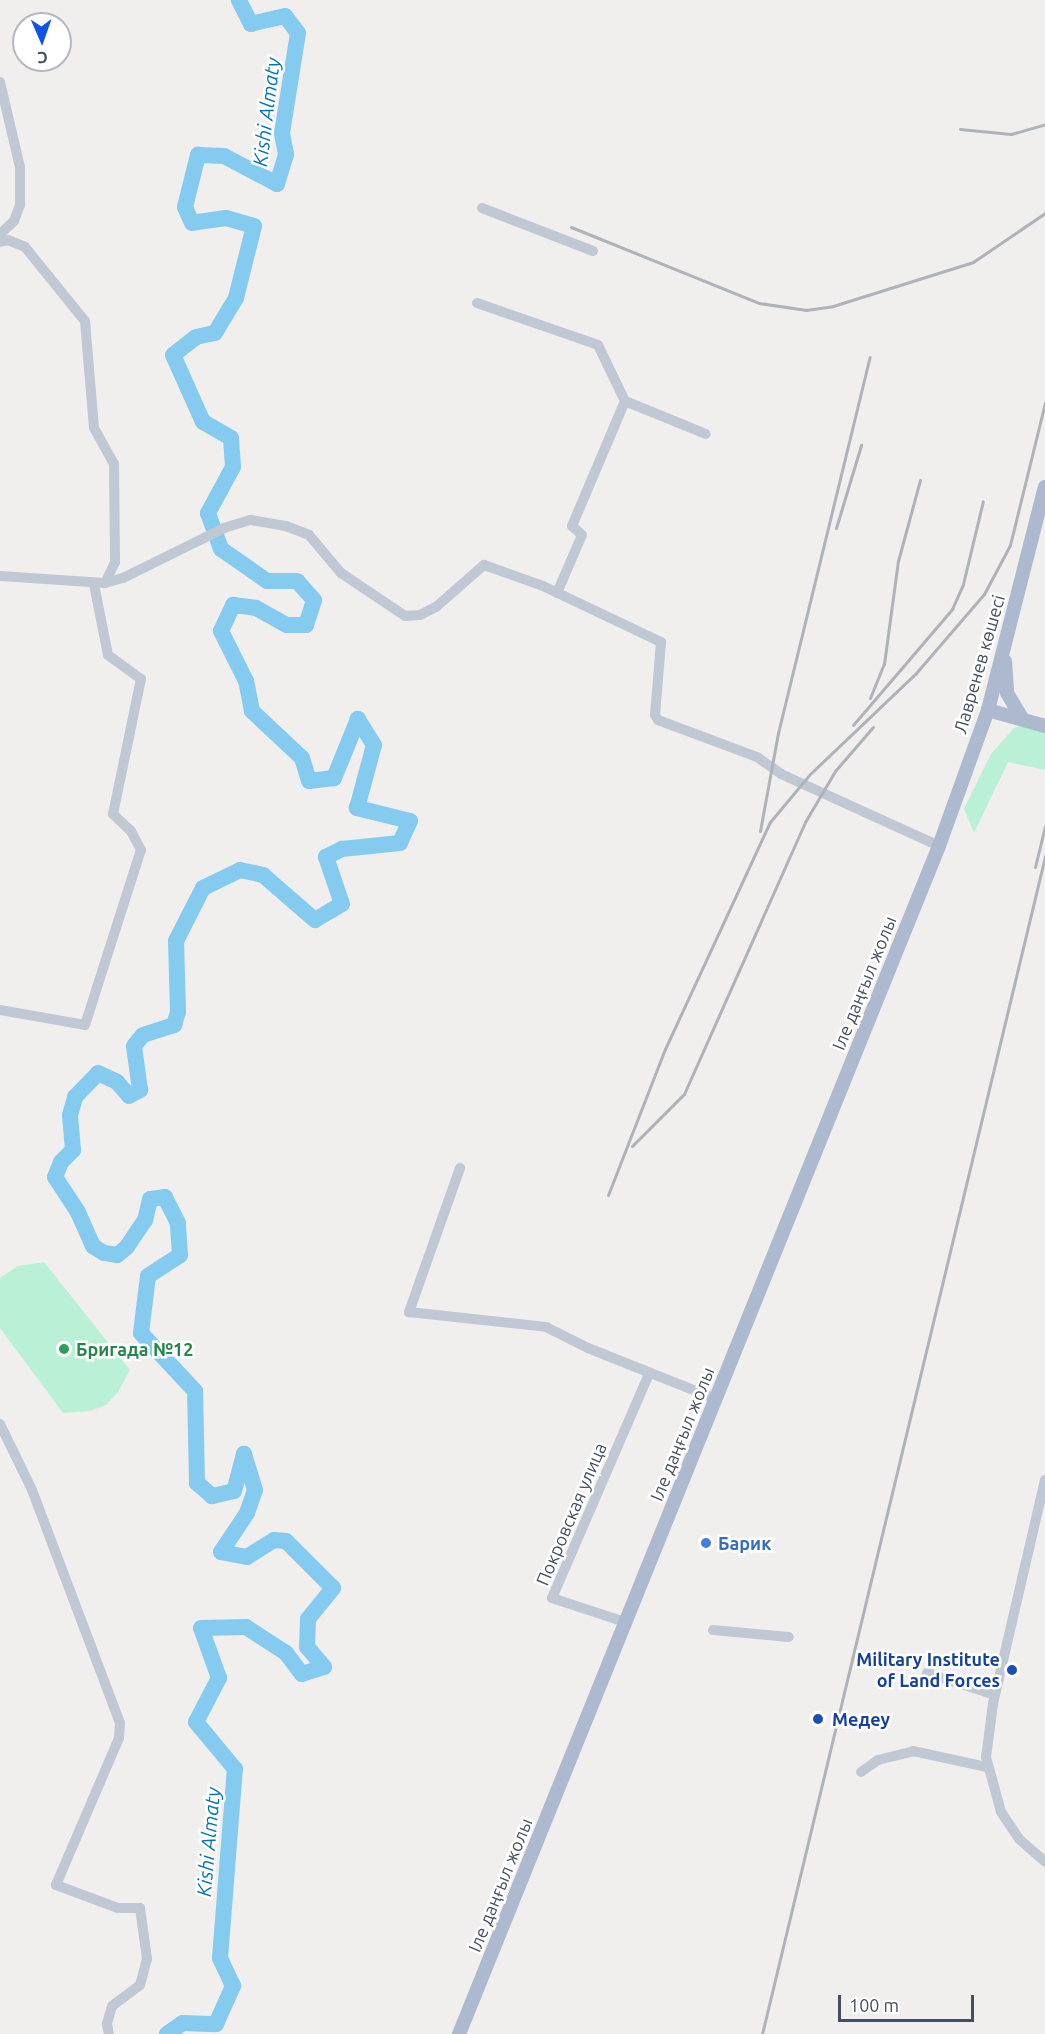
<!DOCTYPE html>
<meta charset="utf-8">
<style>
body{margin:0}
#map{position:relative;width:1045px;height:2034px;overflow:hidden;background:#f1eeee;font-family:Ubuntu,sans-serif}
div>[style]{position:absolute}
.green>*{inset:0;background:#baf1d6}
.river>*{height:16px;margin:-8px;padding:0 8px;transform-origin:8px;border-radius:8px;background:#85cbf0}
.minor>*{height:10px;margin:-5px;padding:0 5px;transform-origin:5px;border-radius:5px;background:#c0c8d4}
.major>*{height:14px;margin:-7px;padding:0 7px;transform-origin:7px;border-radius:7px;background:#acb9ce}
.rail>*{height:3px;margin:-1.5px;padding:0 1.5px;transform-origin:1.5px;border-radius:1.5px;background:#b0b2b9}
.dots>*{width:16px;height:16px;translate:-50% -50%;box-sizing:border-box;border:3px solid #fff;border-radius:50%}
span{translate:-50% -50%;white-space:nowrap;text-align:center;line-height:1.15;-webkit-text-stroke:5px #fff;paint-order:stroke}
.street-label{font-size:18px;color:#454e5c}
.leisure-label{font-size:18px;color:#27864d;font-weight:700}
.left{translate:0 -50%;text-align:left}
.shop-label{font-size:18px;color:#366cbe;font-weight:700}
.transit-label{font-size:18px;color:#164399;font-weight:700}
.right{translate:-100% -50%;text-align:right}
.water-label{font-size:20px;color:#0675ae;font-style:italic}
.north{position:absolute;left:12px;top:12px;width:60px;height:60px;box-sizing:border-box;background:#fff;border:2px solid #b5b8be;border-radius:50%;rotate:178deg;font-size:16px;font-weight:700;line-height:24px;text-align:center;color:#454e5c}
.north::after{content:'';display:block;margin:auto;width:21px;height:27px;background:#1152e7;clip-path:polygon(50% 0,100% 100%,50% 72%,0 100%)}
.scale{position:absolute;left:838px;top:1995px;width:136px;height:27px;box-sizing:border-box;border:3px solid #454e5c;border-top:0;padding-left:8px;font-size:18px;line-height:21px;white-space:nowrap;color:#454e5c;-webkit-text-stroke:4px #fff;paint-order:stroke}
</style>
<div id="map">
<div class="green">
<i style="clip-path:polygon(1023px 726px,1045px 730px,1045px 770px,1008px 762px,974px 833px,964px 809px,991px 754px,1014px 728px)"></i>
<i style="clip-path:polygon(44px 1262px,130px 1370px,118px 1392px,106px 1405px,90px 1411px,63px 1413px,0 1328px,0 1278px,18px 1266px)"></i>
</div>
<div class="river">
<i style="left:167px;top:2034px;width:19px;rotate:-35deg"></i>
<i style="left:183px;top:2023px;width:33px;rotate:2deg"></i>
<i style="left:216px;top:2024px;width:42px;rotate:-65.9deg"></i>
<i style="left:233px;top:1986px;width:31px;rotate:-115deg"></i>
<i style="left:220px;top:1958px;width:190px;rotate:-85.5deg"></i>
<i style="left:235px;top:1769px;width:61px;rotate:-129.7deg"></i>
<i style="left:196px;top:1722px;width:50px;rotate:-62.4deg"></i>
<i style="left:219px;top:1678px;width:53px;rotate:-109.8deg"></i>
<i style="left:201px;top:1628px;width:45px;rotate:-1.3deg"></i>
<i style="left:246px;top:1627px;width:48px;rotate:33deg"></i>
<i style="left:286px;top:1653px;width:26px;rotate:53deg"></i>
<i style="left:302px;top:1674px;width:23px;rotate:-18deg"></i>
<i style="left:324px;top:1667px;width:26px;rotate:-130deg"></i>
<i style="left:307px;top:1647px;width:28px;rotate:-88deg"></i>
<i style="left:308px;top:1619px;width:40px;rotate:-51deg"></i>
<i style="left:333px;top:1588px;width:66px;rotate:-135deg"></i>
<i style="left:286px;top:1541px;width:12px;rotate:-175deg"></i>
<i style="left:274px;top:1540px;width:32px;rotate:148deg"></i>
<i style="left:247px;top:1557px;width:26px;rotate:-169deg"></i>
<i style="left:221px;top:1552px;width:47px;rotate:-56.3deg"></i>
<i style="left:247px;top:1513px;width:24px;rotate:-71deg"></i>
<i style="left:255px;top:1490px;width:38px;rotate:-107deg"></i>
<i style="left:244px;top:1454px;width:38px;rotate:105deg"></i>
<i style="left:234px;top:1491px;width:23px;rotate:167deg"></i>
<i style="left:212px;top:1496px;width:20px;rotate:-139deg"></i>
<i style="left:197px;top:1483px;width:92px;rotate:-91.2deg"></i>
<i style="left:195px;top:1391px;width:79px;rotate:-133deg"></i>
<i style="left:141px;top:1333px;width:57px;rotate:-83deg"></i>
<i style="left:148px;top:1276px;width:38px;rotate:-33deg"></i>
<i style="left:180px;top:1255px;width:32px;rotate:-94deg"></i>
<i style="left:178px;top:1223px;width:29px;rotate:-117deg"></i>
<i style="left:165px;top:1197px;width:15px;rotate:172deg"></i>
<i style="left:150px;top:1199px;width:22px;rotate:103deg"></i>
<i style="left:145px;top:1220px;width:32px;rotate:124deg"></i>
<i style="left:127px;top:1247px;width:13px;rotate:141deg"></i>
<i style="left:117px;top:1255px;width:13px;rotate:-171deg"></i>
<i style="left:104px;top:1253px;width:13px;rotate:-148deg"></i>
<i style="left:93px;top:1246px;width:37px;rotate:-114deg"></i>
<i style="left:78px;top:1212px;width:42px;rotate:-123.3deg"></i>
<i style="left:55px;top:1177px;width:16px;rotate:-68deg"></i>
<i style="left:61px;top:1162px;width:17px;rotate:-45deg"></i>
<i style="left:73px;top:1150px;width:35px;rotate:-95deg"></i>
<i style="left:70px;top:1115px;width:19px;rotate:-74deg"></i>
<i style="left:75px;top:1097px;width:33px;rotate:-46deg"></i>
<i style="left:98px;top:1073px;width:21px;rotate:25deg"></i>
<i style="left:117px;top:1082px;width:18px;rotate:49deg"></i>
<i style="left:129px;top:1096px;width:13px;rotate:-29deg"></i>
<i style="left:140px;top:1090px;width:44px;rotate:-97.8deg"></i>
<i style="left:134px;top:1046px;width:14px;rotate:-51deg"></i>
<i style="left:143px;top:1035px;width:33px;rotate:-18deg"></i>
<i style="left:174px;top:1025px;width:14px;rotate:-73deg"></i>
<i style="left:178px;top:1012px;width:71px;rotate:-91.6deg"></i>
<i style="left:176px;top:941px;width:59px;rotate:-63deg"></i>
<i style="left:203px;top:888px;width:41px;rotate:-25.9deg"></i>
<i style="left:240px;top:870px;width:24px;rotate:12deg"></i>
<i style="left:263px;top:875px;width:69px;rotate:40.9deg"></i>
<i style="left:315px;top:920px;width:31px;rotate:-31deg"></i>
<i style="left:342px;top:904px;width:50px;rotate:-108.8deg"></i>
<i style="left:326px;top:857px;width:18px;rotate:-27deg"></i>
<i style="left:342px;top:849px;width:58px;rotate:-5.9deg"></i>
<i style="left:400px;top:843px;width:24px;rotate:-66deg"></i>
<i style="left:410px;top:821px;width:55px;rotate:-166.2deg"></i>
<i style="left:357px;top:808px;width:65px;rotate:-74.9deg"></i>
<i style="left:374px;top:745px;width:31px;rotate:-122deg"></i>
<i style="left:358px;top:719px;width:64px;rotate:112.1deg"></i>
<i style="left:334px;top:778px;width:25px;rotate:173deg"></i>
<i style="left:309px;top:781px;width:24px;rotate:-107deg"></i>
<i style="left:302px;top:758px;width:69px;rotate:-136.8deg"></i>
<i style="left:252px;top:711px;width:31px;rotate:-101deg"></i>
<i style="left:246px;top:681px;width:56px;rotate:-116.6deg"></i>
<i style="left:221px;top:631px;width:29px;rotate:-65deg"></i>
<i style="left:233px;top:605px;width:23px;rotate:7deg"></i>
<i style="left:256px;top:608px;width:35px;rotate:29deg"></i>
<i style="left:287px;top:625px;width:19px"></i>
<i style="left:306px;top:625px;width:26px;rotate:-72deg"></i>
<i style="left:314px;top:600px;width:25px;rotate:-132deg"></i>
<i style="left:297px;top:581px;width:30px;rotate:180deg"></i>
<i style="left:267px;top:581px;width:56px;rotate:-145.2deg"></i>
<i style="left:221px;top:549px;width:38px;rotate:-110deg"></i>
<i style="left:208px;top:513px;width:52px;rotate:-61.5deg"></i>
<i style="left:233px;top:467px;width:29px;rotate:-94deg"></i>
<i style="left:231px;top:438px;width:32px;rotate:-150deg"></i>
<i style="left:203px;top:422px;width:73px;rotate:-114.1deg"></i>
<i style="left:173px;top:355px;width:29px;rotate:-38deg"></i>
<i style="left:196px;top:337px;width:19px;rotate:-12deg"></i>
<i style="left:215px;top:333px;width:41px;rotate:-59deg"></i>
<i style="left:236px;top:298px;width:74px;rotate:-76deg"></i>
<i style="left:254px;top:226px;width:29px;rotate:-164deg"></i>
<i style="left:226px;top:218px;width:34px;rotate:172deg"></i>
<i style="left:192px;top:223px;width:17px;rotate:-114deg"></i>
<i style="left:185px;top:207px;width:54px;rotate:-76deg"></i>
<i style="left:198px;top:155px;width:26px;rotate:2deg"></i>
<i style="left:224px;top:156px;width:60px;rotate:27.8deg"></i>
<i style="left:277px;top:184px;width:31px;rotate:-73deg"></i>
<i style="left:286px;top:154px;width:21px;rotate:-101deg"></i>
<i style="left:282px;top:133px;width:101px;rotate:-80.9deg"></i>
<i style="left:298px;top:33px;width:21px;rotate:-127deg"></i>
<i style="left:285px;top:16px;width:35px;rotate:167deg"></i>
<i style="left:251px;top:24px;width:27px;rotate:-117deg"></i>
</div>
<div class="minor">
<i style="left:0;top:82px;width:87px;rotate:76.8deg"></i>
<i style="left:20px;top:167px;width:38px;rotate:90deg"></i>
<i style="left:20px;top:205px;width:17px;rotate:111deg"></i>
<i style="left:14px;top:221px;width:19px;rotate:137deg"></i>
<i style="left:482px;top:208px;width:119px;rotate:21.2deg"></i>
<i style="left:0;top:242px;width:8px;rotate:-14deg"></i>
<i style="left:8px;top:240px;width:18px;rotate:22deg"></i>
<i style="left:25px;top:247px;width:95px;rotate:51deg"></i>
<i style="left:85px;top:321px;width:107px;rotate:85.2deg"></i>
<i style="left:94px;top:428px;width:41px;rotate:60.9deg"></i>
<i style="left:114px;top:464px;width:98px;rotate:89.4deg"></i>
<i style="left:115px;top:562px;width:23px;rotate:115deg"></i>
<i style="left:477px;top:303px;width:128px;rotate:19.1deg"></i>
<i style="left:598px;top:345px;width:62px;rotate:64.3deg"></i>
<i style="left:625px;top:401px;width:87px;rotate:22.2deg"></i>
<i style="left:0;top:576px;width:105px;rotate:3.8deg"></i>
<i style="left:105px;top:583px;width:19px;rotate:-16deg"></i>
<i style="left:123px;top:578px;width:113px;rotate:-26.3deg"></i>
<i style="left:224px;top:528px;width:28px;rotate:-17deg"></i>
<i style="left:251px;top:520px;width:36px;rotate:10deg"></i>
<i style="left:286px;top:526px;width:25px;rotate:21deg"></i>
<i style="left:309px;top:535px;width:50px;rotate:49.9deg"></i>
<i style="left:341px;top:573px;width:77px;rotate:33.9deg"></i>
<i style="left:405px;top:616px;width:15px;rotate:-4deg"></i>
<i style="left:420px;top:615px;width:18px;rotate:-27deg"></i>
<i style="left:436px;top:607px;width:64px;rotate:-41.2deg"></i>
<i style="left:484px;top:565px;width:63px;rotate:19.6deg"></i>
<i style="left:543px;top:586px;width:131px;rotate:25.4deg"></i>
<i style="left:661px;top:642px;width:73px;rotate:94.7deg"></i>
<i style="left:655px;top:715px;width:6px;rotate:59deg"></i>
<i style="left:658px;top:720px;width:106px;rotate:20.5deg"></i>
<i style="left:757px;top:757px;width:29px;rotate:35deg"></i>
<i style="left:781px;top:774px;width:174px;rotate:24.5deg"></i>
<i style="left:557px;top:593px;width:63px;rotate:-66.7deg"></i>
<i style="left:582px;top:535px;width:13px;rotate:-138deg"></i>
<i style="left:572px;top:526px;width:136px;rotate:-67deg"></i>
<i style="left:0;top:1010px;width:86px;rotate:10deg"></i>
<i style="left:85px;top:1025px;width:184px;rotate:-72.3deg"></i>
<i style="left:141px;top:850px;width:21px;rotate:-118deg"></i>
<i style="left:131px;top:831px;width:25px;rotate:-137deg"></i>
<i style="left:113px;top:814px;width:138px;rotate:-78.3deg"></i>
<i style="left:141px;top:679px;width:41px;rotate:-144deg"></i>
<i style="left:108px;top:655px;width:72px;rotate:-101.2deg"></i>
<i style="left:460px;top:1168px;width:153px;rotate:109.5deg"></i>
<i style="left:409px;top:1312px;width:138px;rotate:6.2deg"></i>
<i style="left:546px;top:1327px;width:47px;rotate:26.6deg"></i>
<i style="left:588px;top:1348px;width:138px;rotate:21.7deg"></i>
<i style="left:0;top:1424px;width:73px;rotate:64.1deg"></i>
<i style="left:32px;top:1490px;width:249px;rotate:69.3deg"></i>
<i style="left:120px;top:1723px;width:15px;rotate:94deg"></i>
<i style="left:119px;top:1738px;width:160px;rotate:113.2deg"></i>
<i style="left:56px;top:1885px;width:66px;rotate:20.4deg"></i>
<i style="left:118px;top:1908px;width:22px"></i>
<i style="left:140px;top:1908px;width:51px;rotate:82.2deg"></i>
<i style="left:147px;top:1959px;width:27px;rotate:105deg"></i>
<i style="left:140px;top:1985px;width:35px;rotate:143deg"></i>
<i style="left:112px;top:2006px;width:19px;rotate:106deg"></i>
<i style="left:107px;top:2024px;width:10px;rotate:79deg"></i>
<i style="left:1045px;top:1480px;width:230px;rotate:103.1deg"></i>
<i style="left:993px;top:1704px;width:53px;rotate:97.5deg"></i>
<i style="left:986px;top:1757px;width:57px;rotate:74.7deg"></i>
<i style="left:1001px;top:1812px;width:32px;rotate:56deg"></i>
<i style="left:1019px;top:1839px;width:35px;rotate:41deg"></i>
<i style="left:625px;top:1622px;width:77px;rotate:-161.8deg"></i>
<i style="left:552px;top:1598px;width:246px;rotate:-66.6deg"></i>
<i style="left:713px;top:1630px;width:76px;rotate:5.3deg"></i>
<i style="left:927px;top:1673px;width:71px;rotate:17.9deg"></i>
<i style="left:861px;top:1772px;width:21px;rotate:-35deg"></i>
<i style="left:878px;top:1760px;width:36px;rotate:-14deg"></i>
<i style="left:913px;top:1751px;width:76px;rotate:12.2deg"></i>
</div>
<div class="major">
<i style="left:1005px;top:661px;width:32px;rotate:86deg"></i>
<i style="left:1007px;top:693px;width:31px;rotate:59deg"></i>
<i style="left:988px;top:710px;width:59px;rotate:15.7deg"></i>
<i style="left:459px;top:2034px;width:1281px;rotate:-68deg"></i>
<i style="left:939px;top:846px;width:145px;rotate:-70.2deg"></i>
<i style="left:988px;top:710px;width:230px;rotate:-75.7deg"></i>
</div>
<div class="rail">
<i style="left:960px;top:129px;width:51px;rotate:5.6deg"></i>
<i style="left:1011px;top:134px;width:35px;rotate:-16deg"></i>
<i style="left:571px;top:227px;width:203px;rotate:22deg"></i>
<i style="left:759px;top:303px;width:48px;rotate:8.5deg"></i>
<i style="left:806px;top:310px;width:27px;rotate:-8deg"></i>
<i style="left:833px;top:306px;width:147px;rotate:-17.4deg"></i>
<i style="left:973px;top:262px;width:87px;rotate:-34.2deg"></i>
<i style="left:836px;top:528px;width:87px;rotate:-73.2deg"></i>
<i style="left:870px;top:698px;width:37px;rotate:-68deg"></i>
<i style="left:884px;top:664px;width:104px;rotate:-82.3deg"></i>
<i style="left:898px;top:561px;width:84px;rotate:-74.8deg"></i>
<i style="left:853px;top:725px;width:153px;rotate:-49.5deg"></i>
<i style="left:952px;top:609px;width:27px;rotate:-66deg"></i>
<i style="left:963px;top:584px;width:85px;rotate:-76.5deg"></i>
<i style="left:760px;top:831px;width:100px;rotate:-79.6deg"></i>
<i style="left:778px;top:733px;width:387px;rotate:-76.3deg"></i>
<i style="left:1035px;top:867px;width:42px;rotate:-76.3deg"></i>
<i style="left:632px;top:1146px;width:74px;rotate:-45deg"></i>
<i style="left:684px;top:1094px;width:298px;rotate:-66deg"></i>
<i style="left:805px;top:822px;width:59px;rotate:-59.5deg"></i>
<i style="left:835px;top:771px;width:58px;rotate:-49.2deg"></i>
<i style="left:608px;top:1195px;width:157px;rotate:-68.7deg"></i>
<i style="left:665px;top:1049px;width:250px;rotate:-65.2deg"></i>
<i style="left:770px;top:822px;width:62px;rotate:-50.2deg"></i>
<i style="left:810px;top:774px;width:146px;rotate:-43.6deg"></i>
<i style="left:916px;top:673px;width:104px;rotate:-49.3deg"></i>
<i style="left:984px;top:594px;width:55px;rotate:-62deg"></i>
<i style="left:1010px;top:545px;width:147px;rotate:-76.2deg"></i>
<i style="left:762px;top:2034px;width:1212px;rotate:-76.49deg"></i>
</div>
<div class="dots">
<i style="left:64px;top:1349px;background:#2e9e5b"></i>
<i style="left:706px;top:1543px;background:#3f7fe0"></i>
<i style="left:1012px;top:1670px;background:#1a4fb4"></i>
<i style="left:818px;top:1719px;background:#1a4fb4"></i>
</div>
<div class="street-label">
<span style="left:979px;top:664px;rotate:-74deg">Лавренев көшесі</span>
<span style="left:864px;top:983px;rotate:-68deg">Іле даңғыл жолы</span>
<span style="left:682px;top:1434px;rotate:-68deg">Іле даңғыл жолы</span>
<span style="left:571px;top:1514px;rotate:-67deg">Покровская улица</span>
<span style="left:500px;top:1885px;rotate:-68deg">Іле даңғыл жолы</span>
</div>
<div class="leisure-label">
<span class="left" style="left:76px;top:1349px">Бригада №12</span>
</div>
<div class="shop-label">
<span class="left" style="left:718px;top:1543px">Барик</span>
</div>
<div class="transit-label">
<span class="right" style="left:1000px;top:1670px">Military Institute<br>of Land Forces</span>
<span class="left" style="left:832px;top:1719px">Медеу</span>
</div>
<div class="water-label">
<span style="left:266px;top:112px;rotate:-83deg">Kіshі Almaty</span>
<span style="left:208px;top:1842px;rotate:-85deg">Kіshі Almaty</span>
</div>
<div class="north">С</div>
<div class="scale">100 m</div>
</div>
